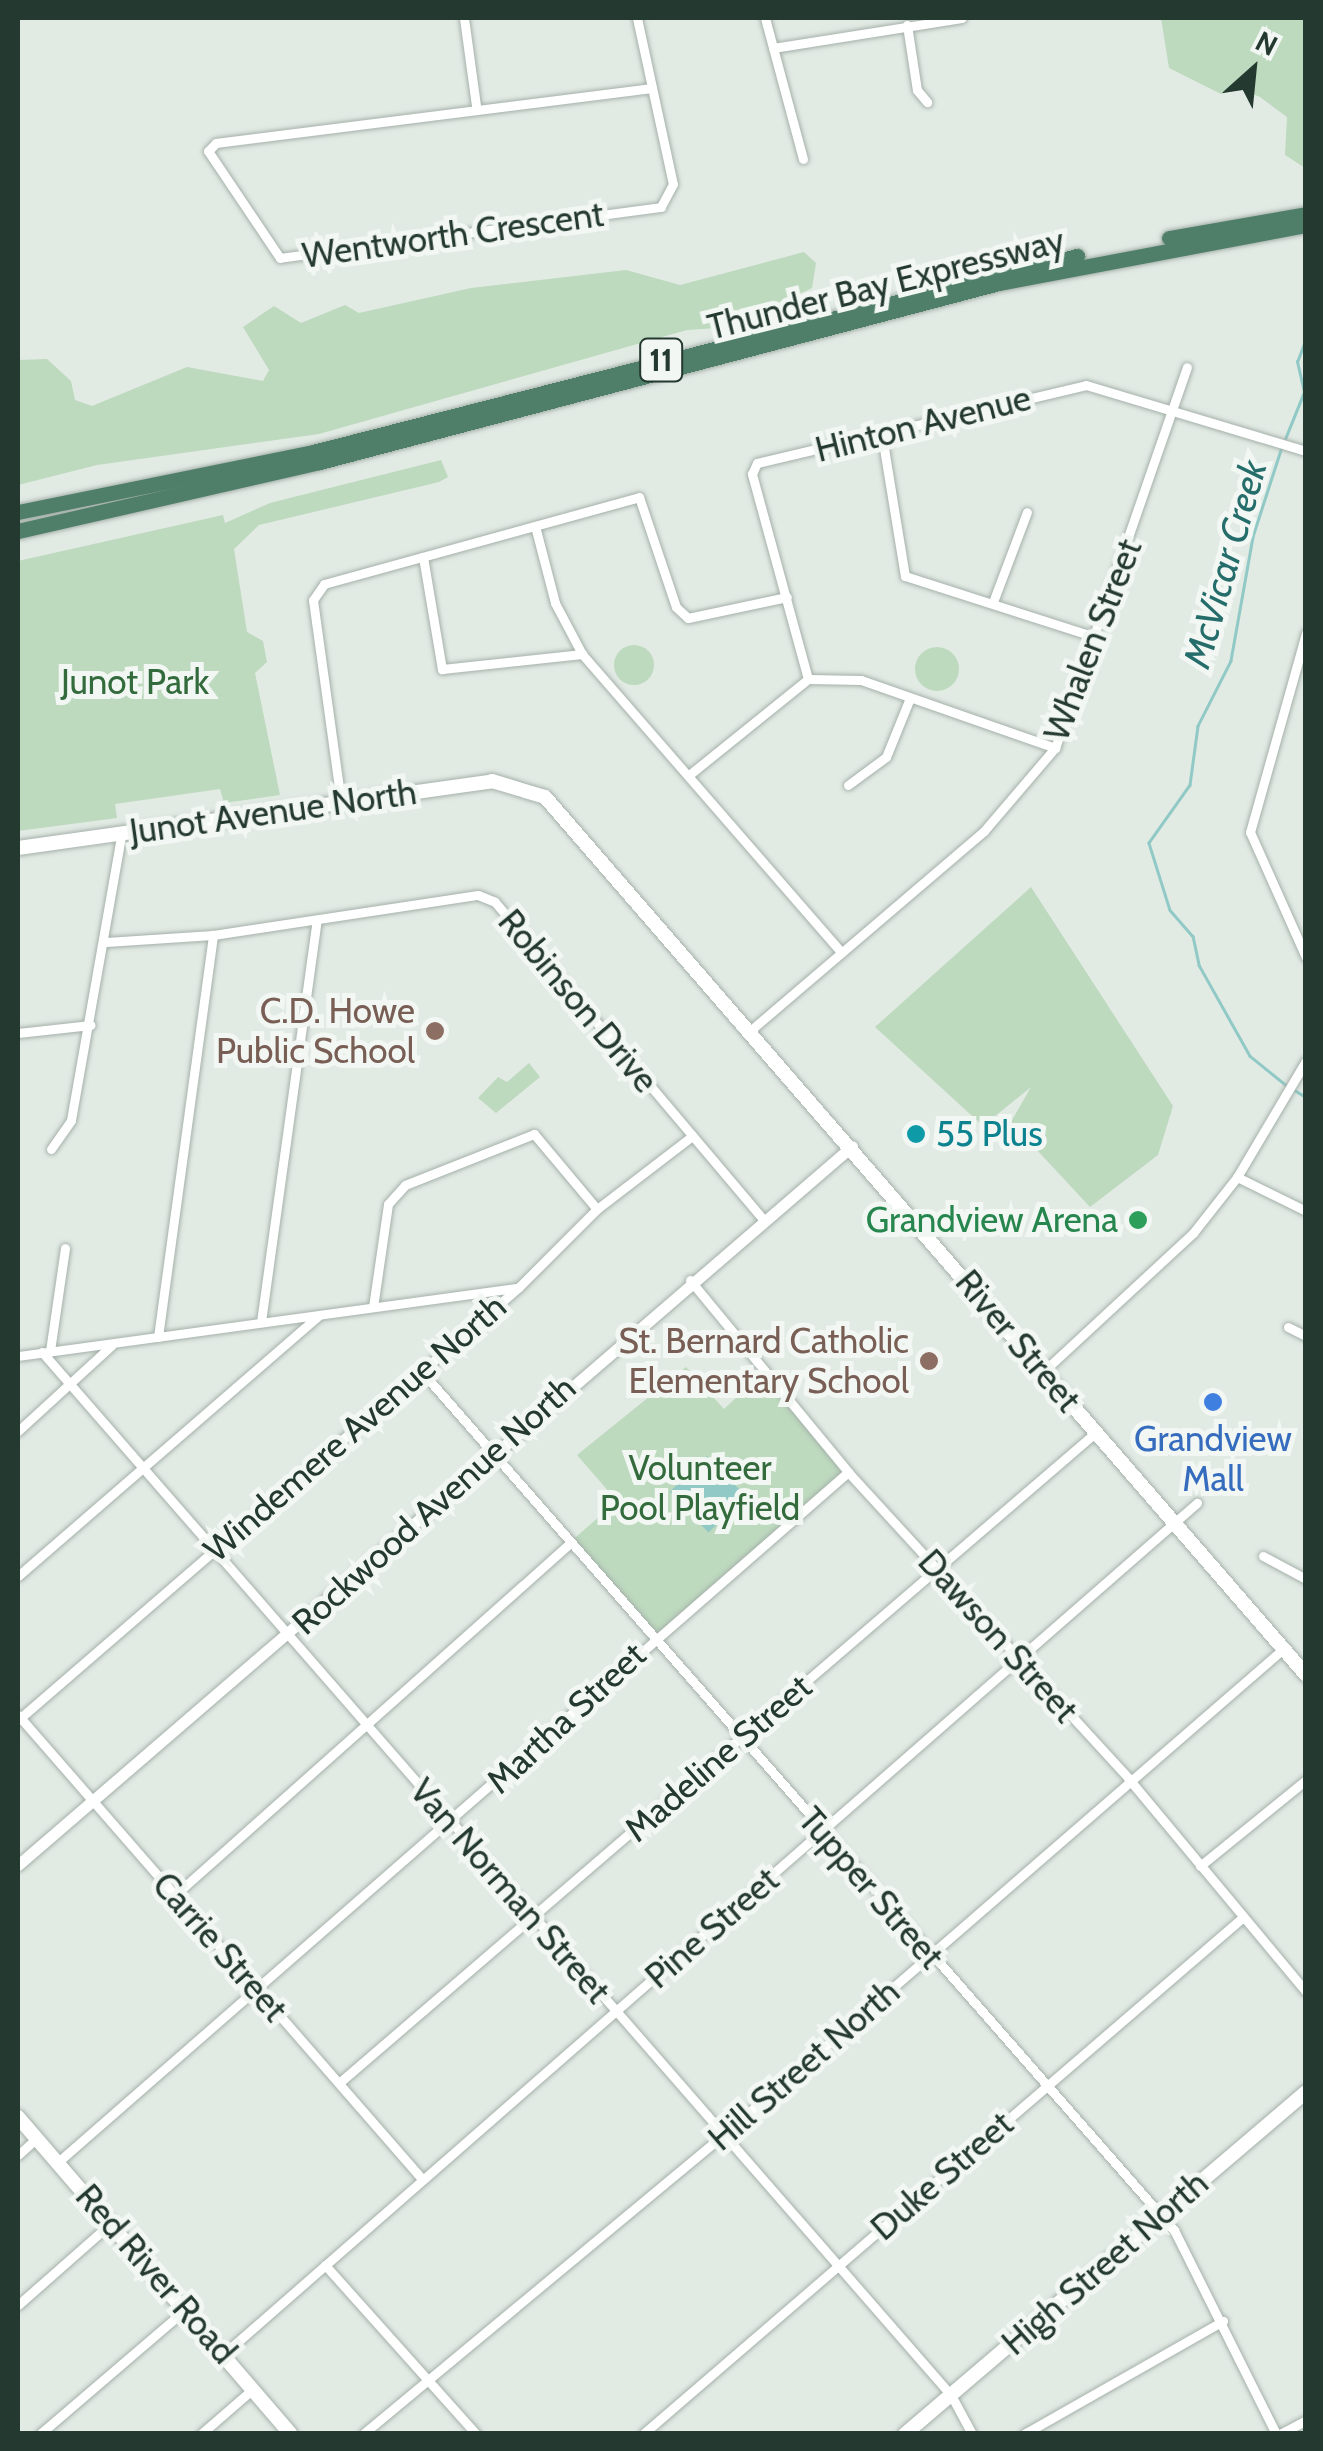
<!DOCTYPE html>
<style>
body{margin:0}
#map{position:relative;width:1323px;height:2451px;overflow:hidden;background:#e2eae4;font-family:Cabin,sans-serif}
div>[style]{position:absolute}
.green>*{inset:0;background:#bdd9be}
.round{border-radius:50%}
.water>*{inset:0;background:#90c9c5;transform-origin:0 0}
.stream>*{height:2.5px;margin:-1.25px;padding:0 1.25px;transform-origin:1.25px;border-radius:1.25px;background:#90c9c5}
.roads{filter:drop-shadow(0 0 2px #a5b1aa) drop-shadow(0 0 2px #a5b1aa)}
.minor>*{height:9px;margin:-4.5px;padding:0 4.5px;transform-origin:4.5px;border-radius:4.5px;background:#fff}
.tertiary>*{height:11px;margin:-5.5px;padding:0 5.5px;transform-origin:5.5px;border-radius:5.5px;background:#fff}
.secondary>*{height:14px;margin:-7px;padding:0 7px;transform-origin:7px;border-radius:7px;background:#fff}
.trunk>*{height:15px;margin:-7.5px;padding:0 7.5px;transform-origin:7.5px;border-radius:7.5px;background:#4f7e69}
.dots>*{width:28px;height:28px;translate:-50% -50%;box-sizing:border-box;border:5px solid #f2f7f3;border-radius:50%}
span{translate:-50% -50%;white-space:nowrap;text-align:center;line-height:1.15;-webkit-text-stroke:10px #f2f7f3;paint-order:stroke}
.shield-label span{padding:2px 8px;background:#f2f7f3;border:2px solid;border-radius:8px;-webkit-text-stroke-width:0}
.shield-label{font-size:32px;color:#24392f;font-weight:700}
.street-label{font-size:35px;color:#24392f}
.park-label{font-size:35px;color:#336b3c}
.education-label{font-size:35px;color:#785e54}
.right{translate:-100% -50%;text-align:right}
.culture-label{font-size:35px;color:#0d838f}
.left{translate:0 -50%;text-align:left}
.leisure-label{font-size:35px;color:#27864d}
.shop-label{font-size:35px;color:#366cbe}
.water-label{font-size:38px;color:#256d6a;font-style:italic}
.frame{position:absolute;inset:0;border:20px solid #24392f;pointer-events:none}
.north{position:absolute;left:1203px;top:20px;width:100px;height:100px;-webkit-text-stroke:8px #f2f7f3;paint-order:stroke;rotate:27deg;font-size:28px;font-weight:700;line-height:40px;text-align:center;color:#24392f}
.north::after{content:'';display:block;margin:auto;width:35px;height:45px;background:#24392f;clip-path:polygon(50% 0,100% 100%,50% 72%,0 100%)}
</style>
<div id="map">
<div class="green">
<i style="clip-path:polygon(1161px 18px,1305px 18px,1305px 168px,1285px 155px,1287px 117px,1260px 97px,1241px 89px,1221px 94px,1169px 68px)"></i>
<i style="clip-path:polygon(804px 252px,816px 263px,812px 288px,732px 327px,687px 330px,319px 434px,97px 465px,18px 485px,18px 360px,47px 359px,71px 381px,75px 400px,92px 406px,187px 367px,263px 381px,269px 370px,243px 327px,274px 306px,301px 323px,345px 305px,359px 313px,471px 288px,626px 270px,680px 285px)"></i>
<i style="clip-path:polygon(441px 460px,448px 477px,439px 482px,259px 525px,234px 549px,247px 632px,263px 641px,267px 662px,255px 673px,280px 795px,224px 803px,220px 789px,115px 804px,117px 818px,18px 831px,18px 561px,223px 515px,225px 523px,270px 503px)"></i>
<i class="round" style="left:614px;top:645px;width:40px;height:40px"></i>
<i class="round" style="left:915px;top:647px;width:44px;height:44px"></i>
<i style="clip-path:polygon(1031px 887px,1173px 1106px,1158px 1155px,1090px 1207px,1011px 1122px,1031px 1087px,983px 1126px,875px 1027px)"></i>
<i style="clip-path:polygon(529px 1063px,540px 1077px,496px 1113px,478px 1098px,498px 1077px,507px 1082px)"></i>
<i style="clip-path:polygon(686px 1367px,724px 1409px,765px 1371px,847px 1472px,653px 1638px,568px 1544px,617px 1501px,577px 1455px)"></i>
</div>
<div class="water">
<i style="left:707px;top:1456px;width:56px;height:52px;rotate:46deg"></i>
</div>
<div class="stream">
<i style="left:1285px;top:439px;width:51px;rotate:-68deg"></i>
<i style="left:1304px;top:392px;width:31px;rotate:-103deg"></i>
<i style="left:1297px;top:362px;width:25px;rotate:-69deg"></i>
<i style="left:1282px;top:447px;width:95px;rotate:107.9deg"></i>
<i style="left:1253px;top:537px;width:126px;rotate:100.1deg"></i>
<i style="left:1231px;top:661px;width:73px;rotate:116.9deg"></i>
<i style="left:1198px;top:726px;width:60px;rotate:97.7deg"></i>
<i style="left:1190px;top:785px;width:71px;rotate:125.3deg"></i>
<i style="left:1149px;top:843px;width:70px;rotate:72.6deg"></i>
<i style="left:1170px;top:910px;width:35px;rotate:49deg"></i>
<i style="left:1193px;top:936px;width:30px;rotate:78deg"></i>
<i style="left:1199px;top:965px;width:104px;rotate:60.7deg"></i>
<i style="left:1250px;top:1056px;width:46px;rotate:38.9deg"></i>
<i style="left:1293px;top:1089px;width:15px;rotate:32deg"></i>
</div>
<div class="roads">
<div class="minor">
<i style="left:464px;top:18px;width:89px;rotate:82.2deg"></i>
<i style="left:637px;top:18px;width:170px;rotate:77.8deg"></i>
<i style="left:673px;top:184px;width:26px;rotate:118deg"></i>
<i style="left:661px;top:207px;width:384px;rotate:172.4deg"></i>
<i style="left:280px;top:258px;width:129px;rotate:-123.9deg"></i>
<i style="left:208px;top:151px;width:11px;rotate:-45deg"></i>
<i style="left:216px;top:143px;width:439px;rotate:-7.2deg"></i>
<i style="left:765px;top:18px;width:146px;rotate:74.9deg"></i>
<i style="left:907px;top:25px;width:66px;rotate:81.3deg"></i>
<i style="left:917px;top:90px;width:16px;rotate:50deg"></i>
<i style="left:773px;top:48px;width:191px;rotate:-9deg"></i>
<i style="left:882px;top:436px;width:142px;rotate:80.7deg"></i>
<i style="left:905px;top:576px;width:203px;rotate:17.8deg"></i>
<i style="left:535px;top:526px;width:80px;rotate:75.4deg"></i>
<i style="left:555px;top:603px;width:58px;rotate:62.1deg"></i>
<i style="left:582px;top:654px;width:395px;rotate:49deg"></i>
<i style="left:423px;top:557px;width:114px;rotate:80.4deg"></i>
<i style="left:442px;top:669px;width:141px;rotate:-6.1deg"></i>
<i style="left:993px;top:602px;width:96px;rotate:-69.3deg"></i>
<i style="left:1306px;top:633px;width:207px;rotate:105.7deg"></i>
<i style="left:1250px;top:832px;width:137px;rotate:65.9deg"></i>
<i style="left:808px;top:679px;width:213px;rotate:-105.3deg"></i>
<i style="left:752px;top:474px;width:12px;rotate:-66deg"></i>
<i style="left:757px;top:463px;width:338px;rotate:-13.3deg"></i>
<i style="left:1086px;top:385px;width:230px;rotate:16.7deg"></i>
<i style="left:689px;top:775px;width:153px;rotate:-38.9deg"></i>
<i style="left:808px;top:679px;width:53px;rotate:1.1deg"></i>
<i style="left:861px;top:680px;width:206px;rotate:19.3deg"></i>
<i style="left:848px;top:785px;width:47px;rotate:-36.4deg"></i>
<i style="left:886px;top:757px;width:64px;rotate:-67.9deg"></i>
<i style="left:341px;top:802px;width:204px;rotate:-97.9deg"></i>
<i style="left:313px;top:600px;width:19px;rotate:-55deg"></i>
<i style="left:324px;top:584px;width:327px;rotate:-15.4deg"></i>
<i style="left:639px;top:497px;width:116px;rotate:71.4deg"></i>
<i style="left:676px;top:607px;width:16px;rotate:43deg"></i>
<i style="left:688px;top:618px;width:101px;rotate:-12deg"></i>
<i style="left:106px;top:942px;width:107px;rotate:-3.7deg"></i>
<i style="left:213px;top:935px;width:268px;rotate:-8.6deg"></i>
<i style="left:478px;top:895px;width:18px;rotate:22deg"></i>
<i style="left:495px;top:902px;width:412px;rotate:49.8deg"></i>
<i style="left:751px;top:1030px;width:306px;rotate:-40.5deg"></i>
<i style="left:984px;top:831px;width:109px;rotate:-49.5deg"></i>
<i style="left:1055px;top:748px;width:403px;rotate:-70.9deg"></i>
<i style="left:18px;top:1033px;width:73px;rotate:-6.3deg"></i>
<i style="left:51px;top:1149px;width:35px;rotate:-55deg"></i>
<i style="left:71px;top:1120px;width:292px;rotate:-80deg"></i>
<i style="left:1237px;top:1177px;width:77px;rotate:26.2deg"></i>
<i style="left:690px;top:1280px;width:249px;rotate:50.5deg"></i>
<i style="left:848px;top:1472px;width:415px;rotate:47.5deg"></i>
<i style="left:1128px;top:1778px;width:278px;rotate:50.2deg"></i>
<i style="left:373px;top:1307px;width:104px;rotate:-81.7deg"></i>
<i style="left:388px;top:1204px;width:25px;rotate:-48deg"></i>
<i style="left:405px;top:1185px;width:139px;rotate:-21.6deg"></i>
<i style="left:534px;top:1134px;width:98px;rotate:50deg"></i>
<i style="left:261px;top:1322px;width:406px;rotate:-82.1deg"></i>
<i style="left:1288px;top:1327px;width:20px;rotate:27deg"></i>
<i style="left:158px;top:1337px;width:406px;rotate:-82.2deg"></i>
<i style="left:50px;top:1351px;width:104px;rotate:-81.7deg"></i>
<i style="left:42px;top:1352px;width:1384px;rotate:48.93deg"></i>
<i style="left:951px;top:2395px;width:44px;rotate:61.7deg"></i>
<i style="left:18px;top:1356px;width:502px;rotate:-7.79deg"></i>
<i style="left:1044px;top:1371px;width:203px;rotate:-42.8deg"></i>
<i style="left:1193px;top:1233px;width:71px;rotate:-51.8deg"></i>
<i style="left:1237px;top:1177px;width:135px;rotate:-59.3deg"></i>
<i style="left:422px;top:1372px;width:1141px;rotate:48.77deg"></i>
<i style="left:1174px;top:2230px;width:228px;rotate:63.4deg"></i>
<i style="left:18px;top:1431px;width:127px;rotate:-42.5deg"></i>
<i style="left:1263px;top:1556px;width:49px;rotate:28.1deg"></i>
<i style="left:18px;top:1576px;width:398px;rotate:-40.9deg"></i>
<i style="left:18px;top:1715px;width:615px;rotate:48.95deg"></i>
<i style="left:18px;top:1720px;width:662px;rotate:-40.84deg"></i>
<i style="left:519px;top:1287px;width:110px;rotate:-45deg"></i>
<i style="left:597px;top:1209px;width:120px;rotate:-37.5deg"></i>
<i style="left:1200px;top:1866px;width:136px;rotate:-39.1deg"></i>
<i style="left:175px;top:1895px;width:526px;rotate:-41.69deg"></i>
<i style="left:339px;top:2083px;width:998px;rotate:-40.69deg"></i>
<i style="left:18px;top:2155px;width:25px;rotate:-42deg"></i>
<i style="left:58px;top:2162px;width:1049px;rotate:-41.13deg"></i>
<i style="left:325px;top:2265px;width:227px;rotate:48.2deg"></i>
<i style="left:18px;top:2305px;width:125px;rotate:-41.4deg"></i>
<i style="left:226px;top:2352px;width:1290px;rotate:-41.17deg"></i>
<i style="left:40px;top:2434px;width:192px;rotate:-40.6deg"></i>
<i style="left:201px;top:2434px;width:70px;rotate:-41deg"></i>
<i style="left:363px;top:2434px;width:468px;rotate:-39.7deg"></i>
<i style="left:723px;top:2135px;width:741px;rotate:-40.95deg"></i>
<i style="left:643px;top:2434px;width:791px;rotate:-40.74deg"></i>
<i style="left:1024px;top:2434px;width:229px;rotate:-29.6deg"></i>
<i style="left:1280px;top:2434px;width:30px;rotate:-28deg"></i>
</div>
<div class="tertiary">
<i style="left:18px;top:1865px;width:1101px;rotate:-40.76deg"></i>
</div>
<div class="secondary">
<i style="left:18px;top:848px;width:479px;rotate:-8deg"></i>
<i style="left:492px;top:781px;width:55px;rotate:16.8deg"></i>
<i style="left:545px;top:797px;width:1162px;rotate:49.08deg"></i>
<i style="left:18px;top:2117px;width:418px;rotate:49.3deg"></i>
<i style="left:905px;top:2434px;width:527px;rotate:-40.46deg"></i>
</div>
<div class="trunk">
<i style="left:1169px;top:238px;width:139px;rotate:-9.9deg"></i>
<i style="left:18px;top:512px;width:301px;rotate:-11.5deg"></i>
<i style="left:313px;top:452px;width:789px;rotate:-14.39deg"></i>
<i style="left:18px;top:531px;width:310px;rotate:-12.9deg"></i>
<i style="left:320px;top:462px;width:702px;rotate:-14.77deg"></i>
<i style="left:999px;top:283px;width:312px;rotate:-10.7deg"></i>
</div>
</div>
<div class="dots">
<i style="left:435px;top:1031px;background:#8d6e63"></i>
<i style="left:916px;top:1134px;background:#0f9aa8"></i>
<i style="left:1138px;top:1220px;background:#2e9e5b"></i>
<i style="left:929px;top:1361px;background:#8d6e63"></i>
<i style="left:1213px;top:1402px;background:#3f7fe0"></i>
</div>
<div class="shield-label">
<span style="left:661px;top:360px">11</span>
</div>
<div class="street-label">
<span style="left:453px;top:235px;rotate:-8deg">Wentworth Crescent</span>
<span style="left:886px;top:284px;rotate:-14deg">Thunder Bay Expressway</span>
<span style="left:923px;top:424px;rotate:-14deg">Hinton Avenue</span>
<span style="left:1093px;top:640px;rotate:-69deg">Whalen Street</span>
<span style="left:273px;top:812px;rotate:-8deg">Junot Avenue North</span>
<span style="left:578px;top:1001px;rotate:50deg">Robinson Drive</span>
<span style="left:1018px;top:1341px;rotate:50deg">River Street</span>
<span style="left:355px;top:1428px;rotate:-41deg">Windemere Avenue North</span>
<span style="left:434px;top:1505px;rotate:-42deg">Rockwood Avenue North</span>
<span style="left:998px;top:1636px;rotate:48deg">Dawson Street</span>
<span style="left:566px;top:1718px;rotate:-43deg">Martha Street</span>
<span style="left:718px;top:1758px;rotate:-41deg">Madeline Street</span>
<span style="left:871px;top:1888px;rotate:49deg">Tupper Street</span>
<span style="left:510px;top:1891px;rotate:49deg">Van Norman Street</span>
<span style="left:712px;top:1928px;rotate:-41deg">Pine Street</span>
<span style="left:220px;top:1947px;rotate:49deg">Carrie Street</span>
<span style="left:804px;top:2065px;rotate:-41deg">Hill Street North</span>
<span style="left:942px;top:2176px;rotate:-41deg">Duke Street</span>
<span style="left:1105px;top:2263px;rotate:-41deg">High Street North</span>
<span style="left:156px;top:2274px;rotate:49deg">Red River Road</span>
</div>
<div class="park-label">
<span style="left:135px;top:682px">Junot Park</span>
<span style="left:700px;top:1488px">Volunteer<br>Pool Playfield</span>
</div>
<div class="education-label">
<span class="right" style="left:415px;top:1031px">C.D. Howe<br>Public School</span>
<span class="right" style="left:909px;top:1361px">St. Bernard Catholic<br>Elementary School</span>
</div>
<div class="culture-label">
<span class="left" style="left:936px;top:1134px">55 Plus</span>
</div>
<div class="leisure-label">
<span class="right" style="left:1118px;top:1220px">Grandview Arena</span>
</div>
<div class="shop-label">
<span style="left:1213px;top:1459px">Grandview<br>Mall</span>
</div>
<div class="water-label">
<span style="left:1225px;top:564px;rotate:-74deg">McVicar Creek</span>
</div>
<div class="frame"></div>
<div class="north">N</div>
</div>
